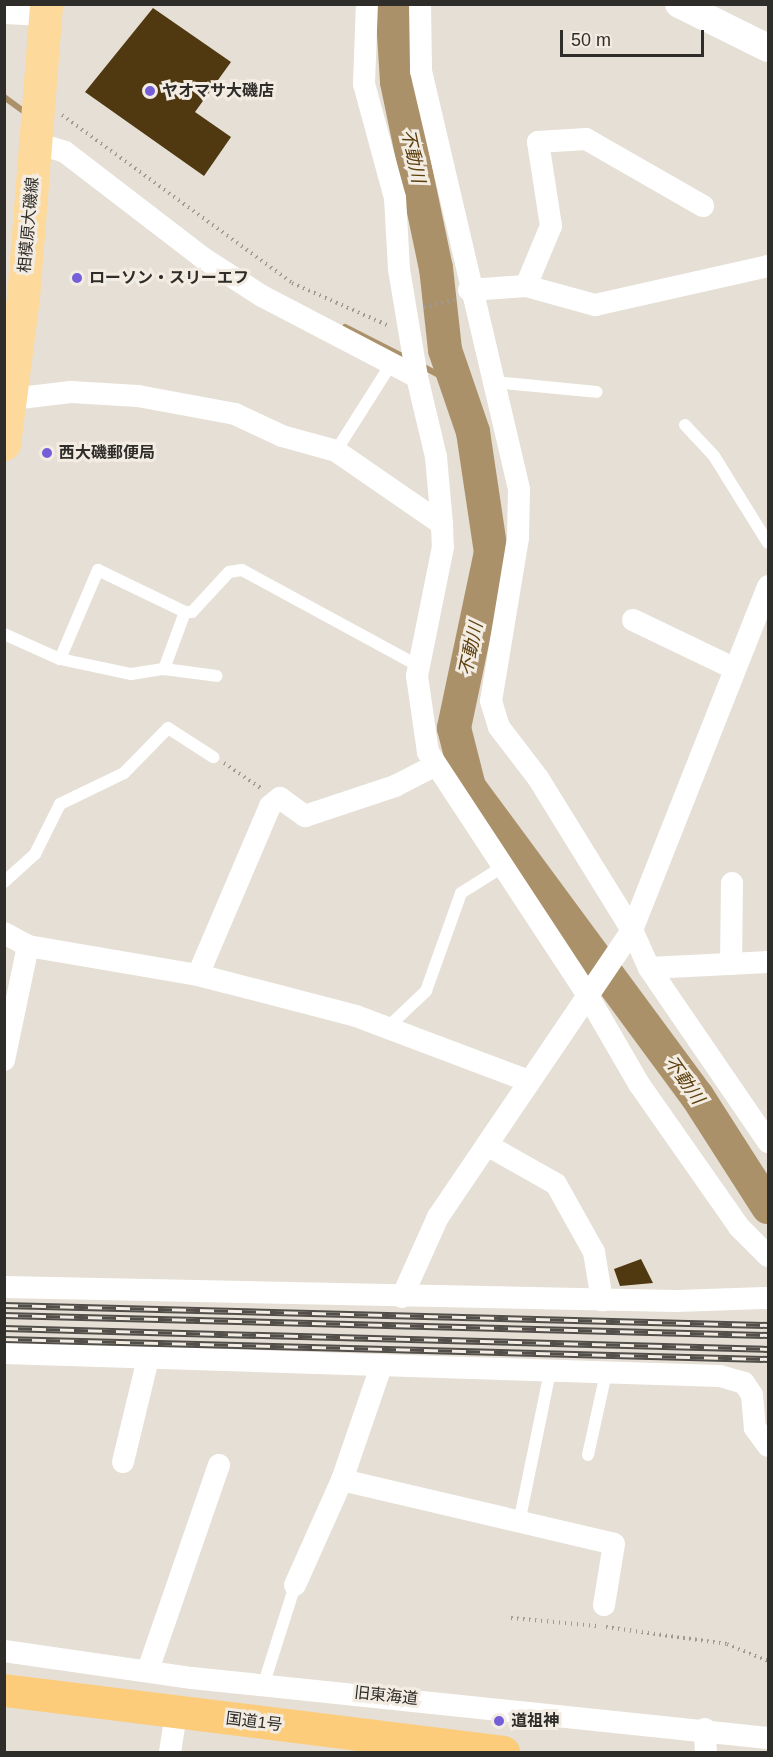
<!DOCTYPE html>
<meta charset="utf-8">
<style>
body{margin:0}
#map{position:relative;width:773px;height:1757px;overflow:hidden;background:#e5dfd5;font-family:Helvetica,"Noto Sans JP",sans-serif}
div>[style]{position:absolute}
.stream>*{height:6px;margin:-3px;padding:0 3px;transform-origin:3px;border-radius:3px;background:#ab9169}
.river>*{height:34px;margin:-17px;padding:0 17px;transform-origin:17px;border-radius:17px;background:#ab9169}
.building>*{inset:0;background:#503911}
.path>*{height:4px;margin-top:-2px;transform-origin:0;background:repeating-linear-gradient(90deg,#9f9b93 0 1.5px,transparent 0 6px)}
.service>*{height:12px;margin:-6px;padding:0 6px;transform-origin:6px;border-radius:6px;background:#fff}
.minor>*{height:22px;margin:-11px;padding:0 11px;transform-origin:11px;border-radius:11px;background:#fff}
.tertiary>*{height:28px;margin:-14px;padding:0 14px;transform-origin:14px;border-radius:14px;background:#fff}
.primary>*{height:33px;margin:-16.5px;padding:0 16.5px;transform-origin:16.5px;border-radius:16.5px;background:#fdd99c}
.trunk>*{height:33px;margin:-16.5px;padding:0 16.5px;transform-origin:16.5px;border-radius:16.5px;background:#fccc7b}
.rail>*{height:7px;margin-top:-3.5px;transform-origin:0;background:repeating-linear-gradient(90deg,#f3ece3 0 14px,#524f4a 0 28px);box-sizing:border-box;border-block:2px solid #524f4a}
.dots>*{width:16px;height:16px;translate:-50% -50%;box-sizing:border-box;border:3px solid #f3ece3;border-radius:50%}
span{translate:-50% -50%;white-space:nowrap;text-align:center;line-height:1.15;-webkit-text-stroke:6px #f3ece3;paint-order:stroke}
.poi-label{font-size:16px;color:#2f2d29;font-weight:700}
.left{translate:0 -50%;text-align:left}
.street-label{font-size:16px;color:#2f2d29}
.water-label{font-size:18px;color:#5c400d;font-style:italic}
.frame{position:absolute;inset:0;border:6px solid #2f2d29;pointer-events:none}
.scale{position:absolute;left:560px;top:30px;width:144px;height:27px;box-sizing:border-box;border:3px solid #2f2d29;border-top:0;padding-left:8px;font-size:18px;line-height:21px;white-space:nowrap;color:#2f2d29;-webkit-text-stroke:4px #f3ece3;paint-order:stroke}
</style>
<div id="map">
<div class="stream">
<i style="left:4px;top:97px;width:27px;rotate:36deg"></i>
<i style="left:345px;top:327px;width:71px;rotate:26.9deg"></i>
<i style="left:420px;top:365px;width:43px;rotate:27.8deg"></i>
</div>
<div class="river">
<i style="left:392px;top:4px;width:78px;rotate:86.3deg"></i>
<i style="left:397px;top:82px;width:190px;rotate:78.2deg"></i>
<i style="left:436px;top:268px;width:82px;rotate:83.7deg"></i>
<i style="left:445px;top:350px;width:87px;rotate:71.1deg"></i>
<i style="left:473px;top:432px;width:121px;rotate:81.5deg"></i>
<i style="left:491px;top:552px;width:180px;rotate:101.9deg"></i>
<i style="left:454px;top:728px;width:61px;rotate:75.7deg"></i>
<i style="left:469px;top:787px;width:384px;rotate:53.6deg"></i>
<i style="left:697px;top:1096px;width:132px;rotate:57.4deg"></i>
</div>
<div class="building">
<i style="clip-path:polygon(153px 8px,231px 62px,195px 112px,231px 137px,204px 176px,85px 92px)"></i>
<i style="clip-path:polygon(641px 1259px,653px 1283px,620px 1286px,614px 1269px)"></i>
</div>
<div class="path">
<i style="left:62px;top:115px;width:285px;rotate:36.1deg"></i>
<i style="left:292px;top:283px;width:106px;rotate:23.9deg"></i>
<i style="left:424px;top:307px;width:32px;rotate:-13deg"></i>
<i style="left:224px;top:763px;width:46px;rotate:34.4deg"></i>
<i style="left:511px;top:1618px;width:87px;rotate:5.3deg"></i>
<i style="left:606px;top:1627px;width:122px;rotate:8deg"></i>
<i style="left:727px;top:1644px;width:44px;rotate:22.5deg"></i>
</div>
<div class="service">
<i style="left:494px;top:382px;width:103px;rotate:5.5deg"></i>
<i style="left:685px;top:425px;width:42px;rotate:46.9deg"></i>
<i style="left:714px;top:456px;width:102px;rotate:58.2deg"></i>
<i style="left:336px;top:451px;width:103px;rotate:-57.7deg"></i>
<i style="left:185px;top:612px;width:7px"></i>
<i style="left:192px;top:612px;width:54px;rotate:-47.2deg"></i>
<i style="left:229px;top:572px;width:13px;rotate:-9deg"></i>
<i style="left:242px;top:570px;width:201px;rotate:28.5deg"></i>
<i style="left:4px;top:634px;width:61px;rotate:24.1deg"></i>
<i style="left:60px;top:659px;width:73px;rotate:11.9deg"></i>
<i style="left:131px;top:674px;width:33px;rotate:-9deg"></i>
<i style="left:164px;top:669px;width:53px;rotate:7.5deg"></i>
<i style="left:60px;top:659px;width:97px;rotate:-66.9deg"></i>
<i style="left:98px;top:570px;width:97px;rotate:25.8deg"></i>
<i style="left:185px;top:612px;width:61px;rotate:110.2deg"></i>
<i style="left:4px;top:882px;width:42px;rotate:-42.1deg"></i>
<i style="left:35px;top:854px;width:56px;rotate:-63.4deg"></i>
<i style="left:60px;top:804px;width:71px;rotate:-25.8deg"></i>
<i style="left:124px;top:773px;width:63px;rotate:-45.6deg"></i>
<i style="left:168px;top:728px;width:54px;rotate:32.8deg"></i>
<i style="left:387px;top:1028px;width:54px;rotate:-43.5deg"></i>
<i style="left:426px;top:991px;width:104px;rotate:-70.3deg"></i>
<i style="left:461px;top:893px;width:51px;rotate:-32.1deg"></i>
<i style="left:588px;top:1455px;width:84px;rotate:-77.6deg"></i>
<i style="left:520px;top:1518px;width:149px;rotate:-78.4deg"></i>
<i style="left:264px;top:1683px;width:103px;rotate:-72.4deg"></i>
</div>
<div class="minor">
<i style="left:420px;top:4px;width:67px;rotate:89.1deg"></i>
<i style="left:421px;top:71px;width:429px;rotate:76.8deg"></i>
<i style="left:519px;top:489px;width:49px;rotate:91.2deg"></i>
<i style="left:518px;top:538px;width:165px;rotate:99.4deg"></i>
<i style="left:491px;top:701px;width:27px;rotate:73deg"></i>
<i style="left:499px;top:727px;width:64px;rotate:52.6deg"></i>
<i style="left:538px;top:778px;width:179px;rotate:58.3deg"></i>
<i style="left:632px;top:930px;width:42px;rotate:65.9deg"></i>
<i style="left:649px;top:968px;width:211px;rotate:55.6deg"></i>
<i style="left:36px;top:143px;width:30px;rotate:17deg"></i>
<i style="left:65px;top:152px;width:174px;rotate:37.5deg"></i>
<i style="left:203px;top:258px;width:70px;rotate:32.8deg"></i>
<i style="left:262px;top:296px;width:175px;rotate:27.6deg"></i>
<i style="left:417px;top:377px;width:109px;rotate:-99.5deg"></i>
<i style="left:399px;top:269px;width:71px;rotate:-93.2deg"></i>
<i style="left:395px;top:198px;width:118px;rotate:-105.2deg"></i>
<i style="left:364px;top:84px;width:80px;rotate:-87.9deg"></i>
<i style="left:526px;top:286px;width:65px;rotate:-67.4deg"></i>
<i style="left:551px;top:226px;width:85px;rotate:-98.8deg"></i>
<i style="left:538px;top:142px;width:48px;rotate:-3.6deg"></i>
<i style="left:586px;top:139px;width:135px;rotate:29.8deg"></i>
<i style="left:469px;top:290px;width:57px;rotate:-4deg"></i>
<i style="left:526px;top:286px;width:72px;rotate:15.4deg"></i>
<i style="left:595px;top:305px;width:177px;rotate:-12.7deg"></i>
<i style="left:417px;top:377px;width:82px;rotate:76.6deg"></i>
<i style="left:436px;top:457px;width:67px;rotate:84.9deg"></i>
<i style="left:4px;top:394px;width:9px;rotate:32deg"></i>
<i style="left:12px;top:399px;width:59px;rotate:-6.8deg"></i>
<i style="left:71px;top:392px;width:67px;rotate:3.4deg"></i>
<i style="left:138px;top:396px;width:99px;rotate:10.5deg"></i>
<i style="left:235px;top:414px;width:52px;rotate:25.1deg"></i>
<i style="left:282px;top:436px;width:56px;rotate:15.5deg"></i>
<i style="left:336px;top:451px;width:129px;rotate:34.6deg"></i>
<i style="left:442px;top:524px;width:23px;rotate:88deg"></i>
<i style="left:443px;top:547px;width:132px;rotate:101.4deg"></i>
<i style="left:417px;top:676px;width:77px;rotate:81.8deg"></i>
<i style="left:428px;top:752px;width:292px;rotate:56.7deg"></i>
<i style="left:588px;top:996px;width:102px;rotate:59.9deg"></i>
<i style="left:639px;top:1084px;width:174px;rotate:55deg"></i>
<i style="left:739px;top:1227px;width:41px;rotate:45deg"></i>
<i style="left:633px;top:620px;width:111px;rotate:25.6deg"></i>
<i style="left:4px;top:933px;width:27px;rotate:28deg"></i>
<i style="left:731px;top:964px;width:81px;rotate:-89.3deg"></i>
<i style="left:649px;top:968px;width:119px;rotate:-2.9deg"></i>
<i style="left:198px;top:975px;width:163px;rotate:14.5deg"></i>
<i style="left:356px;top:1016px;width:182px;rotate:20.6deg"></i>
<i style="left:4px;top:1060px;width:116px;rotate:-78.1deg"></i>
<i style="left:28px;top:946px;width:172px;rotate:9.7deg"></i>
<i style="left:198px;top:975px;width:184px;rotate:-66.9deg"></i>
<i style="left:270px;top:806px;width:13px;rotate:-39deg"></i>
<i style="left:280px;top:798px;width:31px;rotate:36deg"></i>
<i style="left:305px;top:816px;width:95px;rotate:-18.4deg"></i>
<i style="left:395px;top:786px;width:46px;rotate:-27.1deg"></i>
<i style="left:487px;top:1145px;width:79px;rotate:29.5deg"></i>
<i style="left:556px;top:1184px;width:78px;rotate:60.8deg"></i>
<i style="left:594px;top:1252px;width:49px;rotate:80.5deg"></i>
<i style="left:4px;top:1287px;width:672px;rotate:1.19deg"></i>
<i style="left:676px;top:1301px;width:92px;rotate:-1.9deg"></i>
<i style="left:402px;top:1297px;width:88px;rotate:-65.8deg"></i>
<i style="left:438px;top:1217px;width:346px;rotate:-55.9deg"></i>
<i style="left:632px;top:930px;width:370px;rotate:-68.4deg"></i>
<i style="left:4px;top:1353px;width:716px;rotate:1.84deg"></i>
<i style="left:720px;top:1376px;width:25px;rotate:16deg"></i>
<i style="left:744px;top:1383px;width:14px;rotate:56deg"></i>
<i style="left:752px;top:1395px;width:33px;rotate:85deg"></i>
<i style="left:755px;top:1428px;width:22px;rotate:54deg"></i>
<i style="left:123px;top:1462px;width:106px;rotate:-76.4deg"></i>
<i style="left:342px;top:1480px;width:279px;rotate:13.2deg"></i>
<i style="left:614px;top:1544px;width:62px;rotate:99.3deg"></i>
<i style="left:295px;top:1585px;width:115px;rotate:-65.9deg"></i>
<i style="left:342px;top:1480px;width:120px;rotate:-71deg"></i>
<i style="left:4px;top:1651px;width:190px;rotate:8.2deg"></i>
<i style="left:192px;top:1678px;width:579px;rotate:5.95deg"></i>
<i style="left:148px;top:1670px;width:217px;rotate:-70.9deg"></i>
<i style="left:705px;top:1729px;width:23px;rotate:88deg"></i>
<i style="left:170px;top:1752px;width:39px;rotate:-81deg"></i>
</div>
<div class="tertiary">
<i style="left:679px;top:4px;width:99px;rotate:26.3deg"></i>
<i style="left:4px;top:10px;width:42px;rotate:2.7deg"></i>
</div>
<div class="primary">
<i style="left:4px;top:444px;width:147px;rotate:-82.6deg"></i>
<i style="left:23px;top:298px;width:295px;rotate:-85.5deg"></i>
</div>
<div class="trunk">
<i style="left:4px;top:1690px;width:503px;rotate:7.08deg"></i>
</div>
<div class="rail">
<i style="left:4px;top:1305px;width:764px;rotate:1.5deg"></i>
<i style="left:4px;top:1315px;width:764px;rotate:1.5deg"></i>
<i style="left:4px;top:1328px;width:764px;rotate:1.57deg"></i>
<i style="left:4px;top:1339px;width:764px;rotate:1.5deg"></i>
</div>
<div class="dots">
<i style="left:150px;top:91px;background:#755fd9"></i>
<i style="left:77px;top:278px;background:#755fd9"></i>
<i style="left:47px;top:453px;background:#755fd9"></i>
<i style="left:499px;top:1721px;background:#755fd9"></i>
</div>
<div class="poi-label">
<span class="left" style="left:162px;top:91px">ヤオマサ大磯店</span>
<span class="left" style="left:89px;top:278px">ローソン・スリーエフ</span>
<span class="left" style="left:59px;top:453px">西大磯郵便局</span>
<span class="left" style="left:511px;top:1721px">道祖神</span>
</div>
<div class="street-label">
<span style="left:29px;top:225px;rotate:-85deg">相模原大磯線</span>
<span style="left:386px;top:1696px;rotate:6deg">旧東海道</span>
<span style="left:254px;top:1722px;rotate:7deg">国道1号</span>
</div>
<div class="water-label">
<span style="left:413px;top:156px;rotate:78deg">不動川</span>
<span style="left:471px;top:649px;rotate:-78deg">不動川</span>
<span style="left:684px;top:1080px;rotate:55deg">不動川</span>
</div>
<div class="frame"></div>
<div class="scale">50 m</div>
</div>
